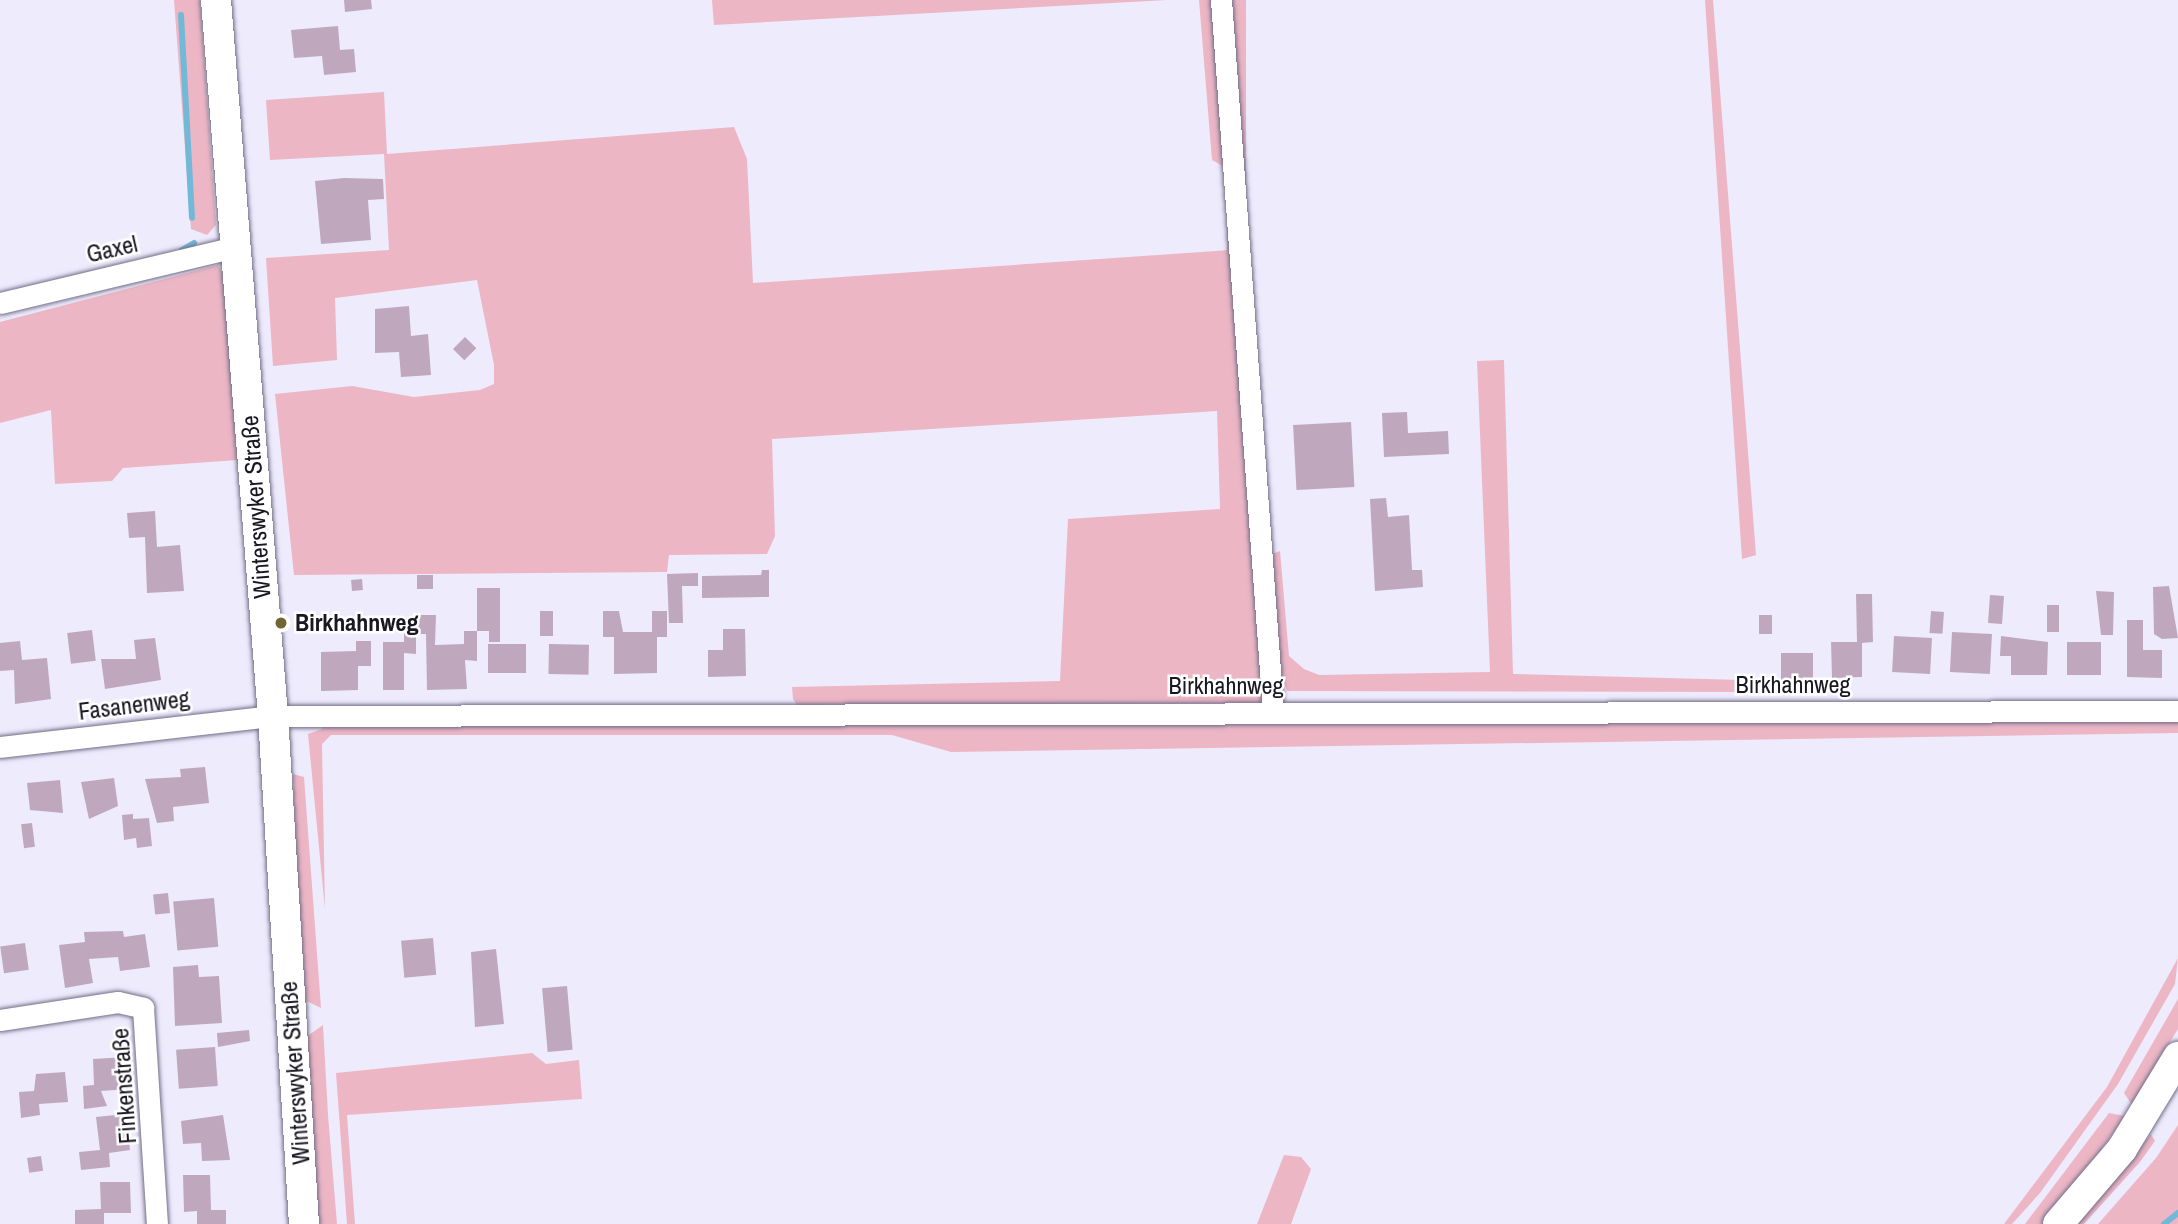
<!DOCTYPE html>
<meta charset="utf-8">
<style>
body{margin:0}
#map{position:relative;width:2178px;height:1224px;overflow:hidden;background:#eeebfd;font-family:"Archivo Narrow",sans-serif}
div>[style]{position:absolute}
.green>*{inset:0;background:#ecb6c5;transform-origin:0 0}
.stream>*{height:6px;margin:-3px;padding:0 3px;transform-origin:3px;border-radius:3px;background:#72b8d7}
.building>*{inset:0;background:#bfa8be;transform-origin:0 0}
.roads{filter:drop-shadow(0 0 2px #726d87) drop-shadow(0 0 2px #726d87)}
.street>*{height:21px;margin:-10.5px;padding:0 10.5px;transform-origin:10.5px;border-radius:10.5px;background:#fff}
.secondary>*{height:30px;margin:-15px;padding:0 15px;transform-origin:15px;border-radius:15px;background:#fff}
.dots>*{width:19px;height:19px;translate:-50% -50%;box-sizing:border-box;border:4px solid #fff;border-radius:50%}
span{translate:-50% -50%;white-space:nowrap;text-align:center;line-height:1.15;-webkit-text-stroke:5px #fff;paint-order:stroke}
.street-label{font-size:24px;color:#191721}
.poi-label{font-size:24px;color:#191721;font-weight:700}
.left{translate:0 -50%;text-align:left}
</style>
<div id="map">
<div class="green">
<i style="clip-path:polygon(174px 0,200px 0,216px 225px,207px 235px,191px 229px)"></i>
<i style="clip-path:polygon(712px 0,1167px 0,714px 25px)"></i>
<i style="clip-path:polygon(1199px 0,1217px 0,1264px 703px,797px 705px,793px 699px,792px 687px,1060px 681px,1068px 519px,1220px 509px,1217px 411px,772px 439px,775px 536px,767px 554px,669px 555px,667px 572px,294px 575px,275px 394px,352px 386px,414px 397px,480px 390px,494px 384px,494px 365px,477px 280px,335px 298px,337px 360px,273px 366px,266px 258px,389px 250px,384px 154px,270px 160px,266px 100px,384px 92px,387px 154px,734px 127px,747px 159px,753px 283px,1230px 250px,1223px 166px,1212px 160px)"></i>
<i style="left:1227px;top:0;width:19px;height:375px"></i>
<i style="clip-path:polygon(1705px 0,1713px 0,1756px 555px,1742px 559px)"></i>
<i style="clip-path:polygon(218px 265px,226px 281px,238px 460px,123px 468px,112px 481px,55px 484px,51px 410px,0 423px,0 322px)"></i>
<i style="clip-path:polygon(1504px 360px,1513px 674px,1742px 680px,1742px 692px,1287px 691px,1278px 665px,1269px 555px,1280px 551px,1289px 656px,1304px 669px,1319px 675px,1490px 672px,1477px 361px)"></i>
<i style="clip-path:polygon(322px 720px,2178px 720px,2178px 733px,951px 752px,892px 735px,331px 735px,322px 744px,325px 909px,308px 734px,322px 729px)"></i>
<i style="clip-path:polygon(293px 774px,304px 777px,321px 1008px,300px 998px)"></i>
<i style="clip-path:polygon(2178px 958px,2175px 984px,2118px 1084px,2040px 1193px,2012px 1224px,2004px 1224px,2107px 1087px)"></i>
<i style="clip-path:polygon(2178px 999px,2178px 1029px,2132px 1105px,2124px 1093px)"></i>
<i style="clip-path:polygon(323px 1025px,328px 1115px,337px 1224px,317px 1224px,306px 1037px)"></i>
<i style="clip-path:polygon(532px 1053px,546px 1064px,579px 1060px,582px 1099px,347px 1115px,355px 1224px,347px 1224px,336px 1073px)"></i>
<i style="clip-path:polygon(2109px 1113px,2125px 1116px,2075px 1187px,2044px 1224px,2025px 1224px)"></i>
<i style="clip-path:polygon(2178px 1125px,2178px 1224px,2098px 1224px,2156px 1158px)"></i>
<i style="clip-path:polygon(2151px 1134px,2155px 1141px,2140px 1162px,2084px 1224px,2076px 1224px)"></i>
<i style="clip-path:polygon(1284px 1155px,1301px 1157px,1311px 1169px,1291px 1224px,1257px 1224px)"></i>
</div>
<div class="stream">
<i style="left:181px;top:15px;width:203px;rotate:86.9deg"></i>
<i style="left:182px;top:250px;width:14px;rotate:-30deg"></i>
<i style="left:2164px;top:1224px;width:18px;rotate:-38deg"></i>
</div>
<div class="building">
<i style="clip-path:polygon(344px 0,371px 0,372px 9px,345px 12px)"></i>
<i style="clip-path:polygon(338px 26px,340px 50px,354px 49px,356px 72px,324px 75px,322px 56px,294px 58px,291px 30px)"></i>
<i style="clip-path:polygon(344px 178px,383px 179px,384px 199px,368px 200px,371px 240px,321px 244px,315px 181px)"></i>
<i style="clip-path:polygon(409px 306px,411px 336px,428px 334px,431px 375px,401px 377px,399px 352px,375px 353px,375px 309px)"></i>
<i style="left:465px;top:337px;width:16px;height:17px;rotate:45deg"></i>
<i style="clip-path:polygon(1407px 412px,1408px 433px,1448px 431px,1449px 454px,1384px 457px,1382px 413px)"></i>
<i style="left:1351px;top:422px;width:65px;height:58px;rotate:87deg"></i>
<i style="clip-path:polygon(1386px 498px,1388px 517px,1409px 515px,1412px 570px,1422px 570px,1423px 587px,1375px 591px,1370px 499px)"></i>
<i style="clip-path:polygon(155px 511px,157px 547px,180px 545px,184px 591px,147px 593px,145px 537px,129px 538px,127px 513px)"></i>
<i style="clip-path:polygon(762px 570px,769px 570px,769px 597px,702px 598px,702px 576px,761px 575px)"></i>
<i style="clip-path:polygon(698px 573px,698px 586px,682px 586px,683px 623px,669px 623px,667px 574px)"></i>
<i style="left:417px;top:575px;width:16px;height:14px"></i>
<i style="left:362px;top:579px;width:11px;height:11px;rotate:85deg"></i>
<i style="clip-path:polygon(2169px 586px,2178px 638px,2162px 639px,2154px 634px,2153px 587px)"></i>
<i style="clip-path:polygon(477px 588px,500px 588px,500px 642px,489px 642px,489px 631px,477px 631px)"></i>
<i style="clip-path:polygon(2096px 591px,2114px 592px,2113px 635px,2101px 635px)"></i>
<i style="clip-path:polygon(1856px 594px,1872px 594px,1873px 642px,1862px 643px,1862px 677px,1832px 678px,1831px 642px,1857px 642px)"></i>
<i style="left:1990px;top:595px;width:14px;height:28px;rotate:4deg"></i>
<i style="left:2047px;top:605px;width:12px;height:27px"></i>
<i style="left:540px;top:611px;width:13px;height:25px"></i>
<i style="clip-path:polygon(603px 611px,619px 611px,623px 632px,652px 632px,652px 611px,667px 611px,667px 637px,657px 637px,657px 673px,614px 674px,614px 637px,603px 637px)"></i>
<i style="left:1931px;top:611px;width:13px;height:22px;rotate:4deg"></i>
<i style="clip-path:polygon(416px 615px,436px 615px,435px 645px,464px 644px,464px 631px,477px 631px,477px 661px,465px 660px,467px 689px,427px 690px,426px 634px,416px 634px,416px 654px,404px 653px,404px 690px,383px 690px,383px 642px,404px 642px,404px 625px,416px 625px)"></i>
<i style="left:1759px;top:615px;width:13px;height:19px"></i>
<i style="clip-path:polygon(2127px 620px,2143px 620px,2143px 650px,2162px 650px,2162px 678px,2127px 677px)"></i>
<i style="clip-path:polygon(723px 629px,745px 629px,746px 676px,708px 677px,708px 650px,723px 650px)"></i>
<i style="left:92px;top:630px;width:31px;height:25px;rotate:83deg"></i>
<i style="left:1952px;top:632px;width:40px;height:40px;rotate:3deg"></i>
<i style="left:1894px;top:636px;width:38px;height:36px;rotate:3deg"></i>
<i style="clip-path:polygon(2001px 636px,2048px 642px,2047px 675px,2011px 675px,2011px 656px,2000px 656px)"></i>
<i style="clip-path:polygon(155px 638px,161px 680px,105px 689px,101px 659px,136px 659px,134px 640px)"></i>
<i style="clip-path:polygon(20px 641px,22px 660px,47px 658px,51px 699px,15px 704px,14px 670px,0 671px,0 643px)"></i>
<i style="clip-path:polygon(356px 641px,371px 641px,371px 666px,358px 666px,358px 690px,321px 691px,321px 652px,356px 651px)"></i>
<i style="left:2067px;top:642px;width:34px;height:33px"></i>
<i style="left:488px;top:644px;width:38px;height:29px"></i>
<i style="left:549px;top:644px;width:40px;height:30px;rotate:1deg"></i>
<i style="left:1781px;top:653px;width:32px;height:27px"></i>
<i style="clip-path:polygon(205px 767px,209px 803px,173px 807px,174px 821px,157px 823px,145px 779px,181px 777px,180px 769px)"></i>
<i style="clip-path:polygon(114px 778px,118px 806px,89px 819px,81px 782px)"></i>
<i style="clip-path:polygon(60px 780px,63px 813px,30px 810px,27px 783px)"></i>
<i style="clip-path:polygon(133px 814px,133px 819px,149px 818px,152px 846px,137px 848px,136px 838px,124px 840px,122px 815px)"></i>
<i style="left:32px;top:823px;width:24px;height:11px;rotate:83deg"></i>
<i style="left:168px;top:893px;width:20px;height:15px;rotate:84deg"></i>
<i style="left:214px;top:898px;width:49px;height:41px;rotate:85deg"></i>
<i style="clip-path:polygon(123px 931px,124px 937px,145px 934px,150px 967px,120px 971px,118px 957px,89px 959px,93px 983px,65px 988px,59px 945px,85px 942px,84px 932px)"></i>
<i style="left:433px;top:938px;width:37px;height:32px;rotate:85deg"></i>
<i style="left:25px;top:943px;width:27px;height:25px;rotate:82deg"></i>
<i style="clip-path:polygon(496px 949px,504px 1024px,475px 1027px,471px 952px)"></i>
<i style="clip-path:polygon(198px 965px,199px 977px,219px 976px,222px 1023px,175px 1026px,173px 967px)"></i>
<i style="left:567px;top:986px;width:64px;height:25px;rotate:85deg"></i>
<i style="clip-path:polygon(249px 1030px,250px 1041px,218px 1047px,217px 1033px)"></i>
<i style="left:215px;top:1047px;width:39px;height:39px;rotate:86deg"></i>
<i style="clip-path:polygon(126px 1057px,128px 1089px,101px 1091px,107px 1106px,84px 1109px,83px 1086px,94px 1085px,93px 1059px)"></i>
<i style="clip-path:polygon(65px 1072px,68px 1102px,39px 1104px,40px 1115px,21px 1118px,19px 1092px,34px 1091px,36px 1074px)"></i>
<i style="clip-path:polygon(126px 1114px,130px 1150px,109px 1153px,110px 1167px,81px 1170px,79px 1152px,100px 1150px,96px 1117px)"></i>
<i style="clip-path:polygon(223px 1115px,230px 1160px,202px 1161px,201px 1143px,183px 1144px,181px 1121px)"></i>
<i style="left:41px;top:1156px;width:15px;height:14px;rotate:82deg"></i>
<i style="clip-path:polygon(183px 1175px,210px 1175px,211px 1210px,226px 1210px,226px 1224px,197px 1224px,197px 1211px,184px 1212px)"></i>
<i style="clip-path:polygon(100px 1182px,130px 1182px,131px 1213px,104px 1213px,104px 1224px,75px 1224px,75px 1210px,101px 1209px)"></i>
</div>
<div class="roads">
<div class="street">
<i style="left:1221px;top:0;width:714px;rotate:85.82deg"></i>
<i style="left:0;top:303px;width:242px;rotate:-13.4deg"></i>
<i style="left:0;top:747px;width:275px;rotate:-6.5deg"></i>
<i style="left:273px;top:716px;width:1905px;rotate:-0.15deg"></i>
<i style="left:0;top:1020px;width:119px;rotate:-8.7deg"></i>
<i style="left:118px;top:1002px;width:26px;rotate:13deg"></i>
<i style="left:143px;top:1008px;width:216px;rotate:86.3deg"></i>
</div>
<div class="secondary">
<i style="left:216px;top:0;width:718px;rotate:85.45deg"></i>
<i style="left:273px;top:716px;width:509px;rotate:86.51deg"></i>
<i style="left:2058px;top:1224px;width:99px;rotate:-49.5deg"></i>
<i style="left:2122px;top:1149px;width:108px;rotate:-58.7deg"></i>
</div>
</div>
<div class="dots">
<i style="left:281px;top:623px;background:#706633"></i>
</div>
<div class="street-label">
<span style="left:112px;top:249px;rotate:-13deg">Gaxel</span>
<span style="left:256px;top:507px;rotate:-94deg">Winterswyker Straße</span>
<span style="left:1793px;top:685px">Birkhahnweg</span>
<span style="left:1226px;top:686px">Birkhahnweg</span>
<span style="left:134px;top:705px;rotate:-7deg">Fasanenweg</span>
<span style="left:295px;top:1073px;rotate:-94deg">Winterswyker Straße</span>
<span style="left:124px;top:1086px;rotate:-94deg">Finkenstraße</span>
</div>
<div class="poi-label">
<span class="left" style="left:295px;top:623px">Birkhahnweg</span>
</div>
</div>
